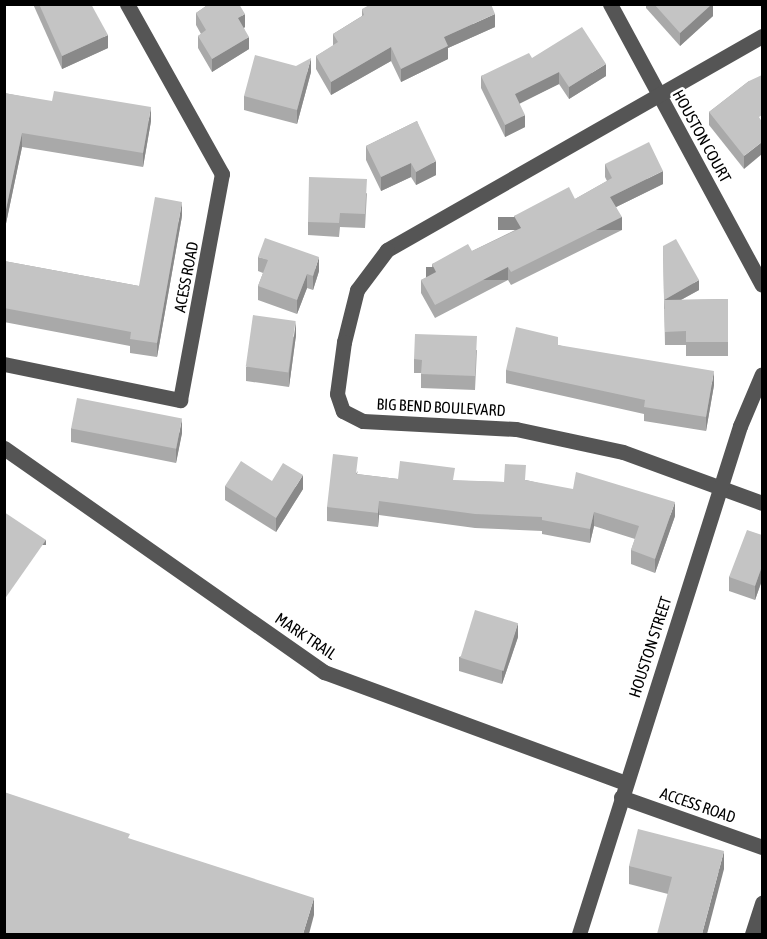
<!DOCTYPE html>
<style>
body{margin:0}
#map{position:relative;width:767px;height:939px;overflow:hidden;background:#fff;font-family:"Asap Condensed",sans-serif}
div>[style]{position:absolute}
.minor>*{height:15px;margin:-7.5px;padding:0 7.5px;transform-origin:7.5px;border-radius:7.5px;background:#555}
.wall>*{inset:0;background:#a9a9a9}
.shaded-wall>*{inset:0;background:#898989;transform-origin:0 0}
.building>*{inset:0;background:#c4c4c4;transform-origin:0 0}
span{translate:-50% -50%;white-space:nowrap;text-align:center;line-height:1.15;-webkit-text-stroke:5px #fff;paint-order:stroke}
.street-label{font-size:16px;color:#000}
.frame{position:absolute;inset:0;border:6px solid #000;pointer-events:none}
</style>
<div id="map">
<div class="minor">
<i style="left:610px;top:4px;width:319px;rotate:61.6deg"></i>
<i style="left:762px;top:36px;width:432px;rotate:150.3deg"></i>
<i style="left:387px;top:250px;width:50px;rotate:126.9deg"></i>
<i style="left:357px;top:290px;width:54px;rotate:104deg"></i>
<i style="left:344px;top:342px;width:52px;rotate:97.7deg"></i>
<i style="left:337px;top:394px;width:18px;rotate:71deg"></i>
<i style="left:343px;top:411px;width:22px;rotate:27deg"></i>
<i style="left:363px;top:421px;width:153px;rotate:3deg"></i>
<i style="left:516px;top:429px;width:109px;rotate:12.1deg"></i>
<i style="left:623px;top:452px;width:148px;rotate:20.1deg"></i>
<i style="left:4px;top:364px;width:180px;rotate:11.6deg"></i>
<i style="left:180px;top:400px;width:230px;rotate:-79.5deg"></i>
<i style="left:222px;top:174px;width:195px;rotate:-119.2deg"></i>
<i style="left:4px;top:448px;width:391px;rotate:35deg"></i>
<i style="left:324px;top:672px;width:321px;rotate:20.2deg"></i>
<i style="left:621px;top:797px;width:150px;rotate:19.5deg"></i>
<i style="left:579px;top:934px;width:533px;rotate:-72.42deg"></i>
<i style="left:740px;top:426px;width:56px;rotate:-67.1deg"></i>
<i style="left:752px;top:934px;width:33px;rotate:-72deg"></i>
</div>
<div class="wall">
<i style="clip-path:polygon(33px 4px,91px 4px,108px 48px,62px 69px)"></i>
<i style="clip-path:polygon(205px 4px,239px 4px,245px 27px,244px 28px,249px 49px,212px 72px,198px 48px,198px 36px,201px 34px,196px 25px,196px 13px,206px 6px)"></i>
<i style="clip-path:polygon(646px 4px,713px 4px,713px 16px,680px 46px,646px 8px)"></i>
<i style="clip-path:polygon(362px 9px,495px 27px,448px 48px,448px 59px,401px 82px,391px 61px,331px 95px,316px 69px,316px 56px,333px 46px,333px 34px,362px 16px)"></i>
<i style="clip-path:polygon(532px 58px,606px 76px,569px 99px,559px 84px,519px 103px,525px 127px,505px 137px,481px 88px,481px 76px)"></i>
<i style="clip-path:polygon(311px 72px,297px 124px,244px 110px,244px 96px)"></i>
<i style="clip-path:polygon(749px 81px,744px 169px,709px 125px,709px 112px)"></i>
<i style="clip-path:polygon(4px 93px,151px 121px,143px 167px,22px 147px,4px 233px)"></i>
<i style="clip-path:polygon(417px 121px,436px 175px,416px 185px,411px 177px,381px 191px,366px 160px,366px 146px)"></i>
<i style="clip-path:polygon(605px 164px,663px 184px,616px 207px,622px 230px,511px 285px,508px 280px,435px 318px,421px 293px,421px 280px,432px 275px,432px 264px,472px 251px,515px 230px,514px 229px,514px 216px,575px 199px,607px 181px,605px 177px)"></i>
<i style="clip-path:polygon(367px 193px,365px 228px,340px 227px,339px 237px,308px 235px,308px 222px)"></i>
<i style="clip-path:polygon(182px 216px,157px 357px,130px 353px,130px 346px,4px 322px,4px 261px,139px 286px)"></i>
<i style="clip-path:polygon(663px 246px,699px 290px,681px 300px,728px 299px,728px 356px,686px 356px,686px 345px,665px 345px)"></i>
<i style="clip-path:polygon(258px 257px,319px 271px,313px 290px,307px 288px,297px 314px,258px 300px,258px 286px,263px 273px,258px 271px)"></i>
<i style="clip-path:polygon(296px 335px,289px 387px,246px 381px,246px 367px)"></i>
<i style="clip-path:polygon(558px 345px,714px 385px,706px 431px,644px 421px,644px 414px,506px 383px,506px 370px)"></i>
<i style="clip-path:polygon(477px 350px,475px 390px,421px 388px,421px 373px,414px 373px,414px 359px)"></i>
<i style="clip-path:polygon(71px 428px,182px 433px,176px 463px,71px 442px)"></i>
<i style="clip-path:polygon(358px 471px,357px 474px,398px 479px,504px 482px,526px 480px,675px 516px,655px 573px,631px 564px,631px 550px,635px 539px,594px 526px,590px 543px,542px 534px,542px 531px,475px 528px,379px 515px,378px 527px,327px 521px,327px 507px)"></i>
<i style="clip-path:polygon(272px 481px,303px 489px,276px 532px,225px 500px,225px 486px)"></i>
<i style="clip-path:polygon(762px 535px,762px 584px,761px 583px,755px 600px,729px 591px,729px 577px)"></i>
<i style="clip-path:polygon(518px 637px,502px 684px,459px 671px,459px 657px)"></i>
<i style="clip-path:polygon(629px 866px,724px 869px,668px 894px,629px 884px)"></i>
</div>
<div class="shaded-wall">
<i style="clip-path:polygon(712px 4px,713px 4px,713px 16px,680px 46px,680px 33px)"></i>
<i style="clip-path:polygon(245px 14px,245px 27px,238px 31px,238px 18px)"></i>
<i style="clip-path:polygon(495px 14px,495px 27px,448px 48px,448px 59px,401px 82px,401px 69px,444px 37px)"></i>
<i style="clip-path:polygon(108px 35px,108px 48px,62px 69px,62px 56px)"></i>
<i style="clip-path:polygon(249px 37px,249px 49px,212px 72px,212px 59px)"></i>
<i style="clip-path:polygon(391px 47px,391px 61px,331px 95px,331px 82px)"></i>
<i style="clip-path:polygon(311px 58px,311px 72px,297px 124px,297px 110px)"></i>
<i style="clip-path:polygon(606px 64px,606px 76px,569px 99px,569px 87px)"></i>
<i style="clip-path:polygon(559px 72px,559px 84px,515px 106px,515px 94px)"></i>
<i style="clip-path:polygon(151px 107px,151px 121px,143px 167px,143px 153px)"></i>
<i style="clip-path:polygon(525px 115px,525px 127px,505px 137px,505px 125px)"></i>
<i style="clip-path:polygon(22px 133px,22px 147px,4px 233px,4px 219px)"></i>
<i style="clip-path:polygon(762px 142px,762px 154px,744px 169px,744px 156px)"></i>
<i style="clip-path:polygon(436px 161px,436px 175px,416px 185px,416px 172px)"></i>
<i style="clip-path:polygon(411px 163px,411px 177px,381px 191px,381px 177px)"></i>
<i style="clip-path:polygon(663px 171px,663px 184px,610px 210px,610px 197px)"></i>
<i style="clip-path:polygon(182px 202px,182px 216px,157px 357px,157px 343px)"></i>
<i style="left:622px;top:217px;width:13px;height:124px;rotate:90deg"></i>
<i style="clip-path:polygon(319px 257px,319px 271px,313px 290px,313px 276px)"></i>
<i style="left:508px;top:267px;width:13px;height:82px;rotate:90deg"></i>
<i style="clip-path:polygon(307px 274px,307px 288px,297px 314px,297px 300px)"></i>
<i style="clip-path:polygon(699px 280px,699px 290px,664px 309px,664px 300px)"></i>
<i style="clip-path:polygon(296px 321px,296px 335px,289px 387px,289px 373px)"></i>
<i style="clip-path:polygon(714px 371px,714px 385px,706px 431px,706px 417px)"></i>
<i style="clip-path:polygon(182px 419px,182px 433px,176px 463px,176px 449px)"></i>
<i style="clip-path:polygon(303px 475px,303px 489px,276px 532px,276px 518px)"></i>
<i style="clip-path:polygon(379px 501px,379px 515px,378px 527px,378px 513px)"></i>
<i style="clip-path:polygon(675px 502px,675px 516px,655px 573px,655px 559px)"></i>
<i style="clip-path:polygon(594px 512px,594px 526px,590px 543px,590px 529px)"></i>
<i style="left:46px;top:540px;width:5px;height:73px;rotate:90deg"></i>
<i style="clip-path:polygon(761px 569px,761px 583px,755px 600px,755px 586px)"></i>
<i style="clip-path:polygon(518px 623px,518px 637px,502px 684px,502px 670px)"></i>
<i style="clip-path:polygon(724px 851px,724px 869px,707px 934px,702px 934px)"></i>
<i style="clip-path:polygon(314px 898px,314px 915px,309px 934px,303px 934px)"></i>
</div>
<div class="building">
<i style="clip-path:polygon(39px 4px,91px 4px,108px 35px,62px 56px)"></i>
<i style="clip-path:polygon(209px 4px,239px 4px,245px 14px,238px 18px,249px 37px,212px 59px,198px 36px,206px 30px,196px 13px)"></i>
<i style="clip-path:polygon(371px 4px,491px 4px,495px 14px,444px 37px,448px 46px,401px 69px,391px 47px,331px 82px,316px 56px,338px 42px,333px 34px,364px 15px,362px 9px)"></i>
<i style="clip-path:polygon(654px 4px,712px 4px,680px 33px)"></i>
<i style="clip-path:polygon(582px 27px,606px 64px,569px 87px,559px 72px,515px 94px,525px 115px,505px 125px,481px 76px,529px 53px,532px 58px)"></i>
<i style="clip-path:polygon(255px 55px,296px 66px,311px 58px,297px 110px,244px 96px)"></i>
<i style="clip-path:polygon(762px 75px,762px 115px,759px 117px,762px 122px,762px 142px,744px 156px,709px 112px,749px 81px)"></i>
<i style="clip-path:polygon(54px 91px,151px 107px,143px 153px,22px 133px,4px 219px,4px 93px,52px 101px)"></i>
<i style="clip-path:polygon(417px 121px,436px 161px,416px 172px,411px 163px,381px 177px,366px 146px)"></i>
<i style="clip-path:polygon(649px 142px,663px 171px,610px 197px,622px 217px,511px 272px,508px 267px,435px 305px,421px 280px,436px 272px,432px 264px,468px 244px,472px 251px,521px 228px,514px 216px,569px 187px,575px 199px,612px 178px,605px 164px)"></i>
<i style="clip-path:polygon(309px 177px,367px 179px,365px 214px,340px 213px,339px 223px,308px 222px)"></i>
<i style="clip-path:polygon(155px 197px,182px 202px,157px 343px,130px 339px,131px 332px,4px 308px,4px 261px,139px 286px)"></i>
<i style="clip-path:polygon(265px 238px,319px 257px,313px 276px,307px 274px,297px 300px,258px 286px,268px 260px,258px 257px)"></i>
<i style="clip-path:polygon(676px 239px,699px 280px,664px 300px,663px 246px)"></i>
<i style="clip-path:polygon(728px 299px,728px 342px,686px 342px,686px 331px,665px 332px,664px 300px)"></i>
<i style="left:253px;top:315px;width:43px;height:52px;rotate:8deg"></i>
<i style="clip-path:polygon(516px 327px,558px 337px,558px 345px,714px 371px,706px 417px,644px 407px,645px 400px,506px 370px)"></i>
<i style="clip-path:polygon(415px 334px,477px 336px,475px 376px,421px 374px,422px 360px,414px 359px)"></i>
<i style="left:77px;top:398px;width:107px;height:31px;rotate:11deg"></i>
<i style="clip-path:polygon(333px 454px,358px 457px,356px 474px,398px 479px,400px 461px,455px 468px,453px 480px,504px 482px,505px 464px,526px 465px,525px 480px,573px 489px,576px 472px,675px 502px,655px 559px,631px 550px,639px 526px,594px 512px,590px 529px,542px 520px,542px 517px,475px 514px,379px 501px,378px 513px,327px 507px)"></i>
<i style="clip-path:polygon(241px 461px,272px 481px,283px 463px,303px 475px,276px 518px,225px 486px)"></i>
<i style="clip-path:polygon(4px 512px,46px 540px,4px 600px)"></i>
<i style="clip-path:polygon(747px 530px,762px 535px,762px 570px,761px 569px,755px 586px,729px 577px)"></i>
<i style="left:475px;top:610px;width:45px;height:50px;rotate:17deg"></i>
<i style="clip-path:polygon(4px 792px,130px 834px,128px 838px,314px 898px,303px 934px,4px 934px)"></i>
<i style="clip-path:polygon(638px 829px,724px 851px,702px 934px,657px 934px,672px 877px,629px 866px)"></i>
</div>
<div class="street-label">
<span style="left:702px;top:136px;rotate:61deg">HOUSTON COURT</span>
<span style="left:186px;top:277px;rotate:-79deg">ACESS ROAD</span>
<span style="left:441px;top:407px;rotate:3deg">BIG BEND BOULEVARD</span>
<span style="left:306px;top:636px;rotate:34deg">MARK TRAIL</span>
<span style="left:650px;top:647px;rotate:-72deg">HOUSTON STREET</span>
<span style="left:698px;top:805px;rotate:19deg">ACCESS ROAD</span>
</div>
<div class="frame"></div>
</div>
